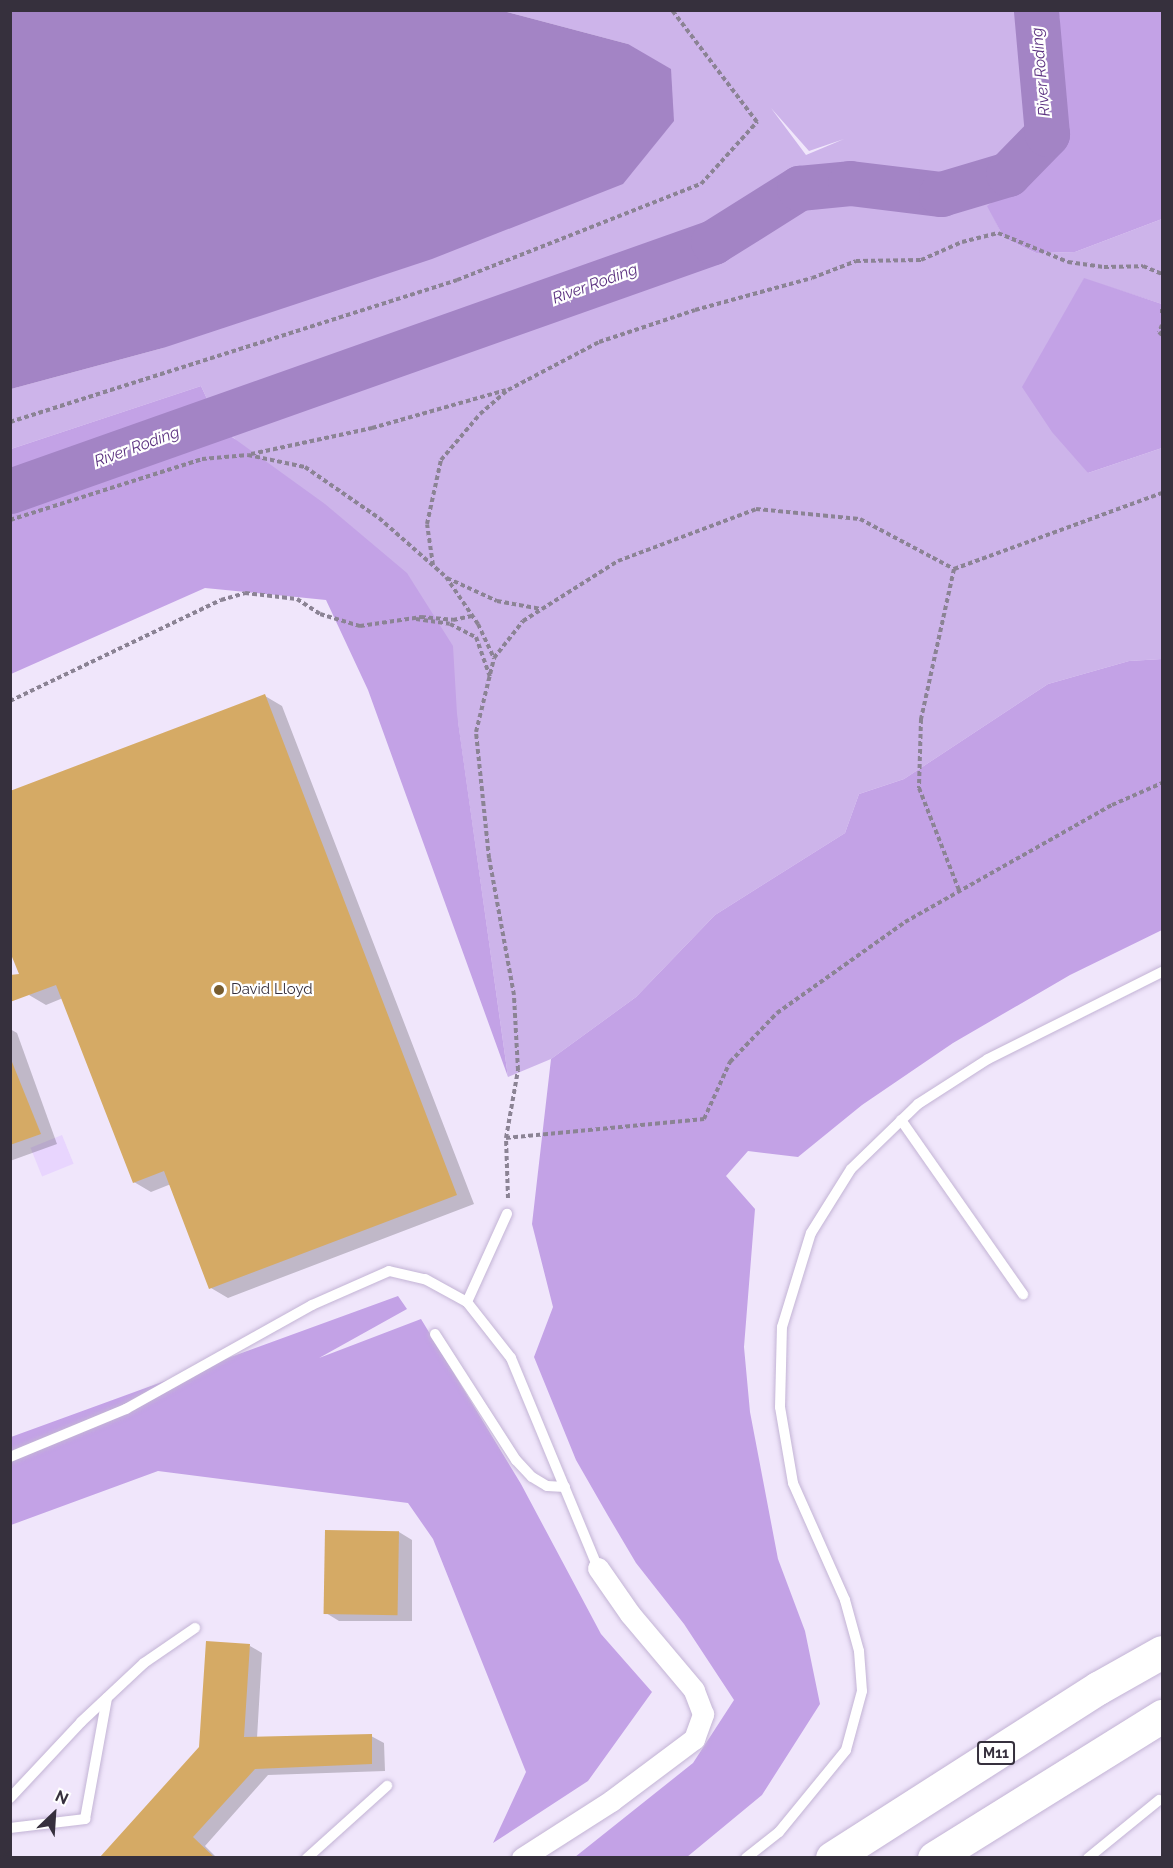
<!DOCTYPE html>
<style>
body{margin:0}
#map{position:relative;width:1173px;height:1868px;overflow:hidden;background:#f0e6fb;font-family:Raleway,sans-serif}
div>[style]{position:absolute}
.built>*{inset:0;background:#e8d5fe;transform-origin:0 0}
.green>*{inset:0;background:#cdb4ea}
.forest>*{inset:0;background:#c3a2e6}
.water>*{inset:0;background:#a384c5}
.shadow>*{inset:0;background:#0003}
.river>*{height:45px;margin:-22.5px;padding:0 22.5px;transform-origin:22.5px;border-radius:22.5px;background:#a384c5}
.building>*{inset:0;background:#d5aa65;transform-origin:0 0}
.path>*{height:4px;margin-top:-2px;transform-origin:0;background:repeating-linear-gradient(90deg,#8b8394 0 4.5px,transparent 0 7.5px)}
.roads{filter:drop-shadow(0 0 2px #c3b4d5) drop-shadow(0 0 2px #c3b4d5)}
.service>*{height:10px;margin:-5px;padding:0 5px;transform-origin:5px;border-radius:5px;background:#fff}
.minor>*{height:21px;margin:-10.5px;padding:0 10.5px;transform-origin:10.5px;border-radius:10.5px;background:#fff}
.motorway>*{height:33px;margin:-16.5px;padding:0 16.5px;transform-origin:16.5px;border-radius:16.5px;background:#fff}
.dots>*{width:16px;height:16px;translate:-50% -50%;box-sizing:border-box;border:3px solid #fff;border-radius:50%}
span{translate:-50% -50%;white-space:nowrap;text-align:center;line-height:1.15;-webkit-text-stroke:4.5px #fff;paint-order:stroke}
.shield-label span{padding:2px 4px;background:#fff;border:2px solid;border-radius:4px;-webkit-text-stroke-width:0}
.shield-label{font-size:14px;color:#36303d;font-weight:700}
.poi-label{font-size:15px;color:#36303d}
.left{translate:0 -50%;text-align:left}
.water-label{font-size:16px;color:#5c3281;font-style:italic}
.frame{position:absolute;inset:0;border:12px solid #36303d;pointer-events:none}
.north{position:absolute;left:24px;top:1784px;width:60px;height:60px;-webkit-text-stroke:4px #fff;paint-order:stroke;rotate:25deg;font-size:16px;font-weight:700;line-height:24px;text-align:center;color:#36303d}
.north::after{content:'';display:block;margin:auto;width:21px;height:27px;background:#36303d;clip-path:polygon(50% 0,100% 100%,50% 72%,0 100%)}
</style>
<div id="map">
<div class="built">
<i style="left:62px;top:1135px;width:31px;height:34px;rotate:68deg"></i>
</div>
<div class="green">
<i style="clip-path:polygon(evenodd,503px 11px,1053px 11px,1060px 18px,1057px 135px,1048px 168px,988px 206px,1004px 238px,1036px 253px,1075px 252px,1162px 219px,1162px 304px,1084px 279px,1055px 332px,1088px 473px,1162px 448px,1162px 659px,1129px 661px,1048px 684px,904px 779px,859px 794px,845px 833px,715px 915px,636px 997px,551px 1059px,508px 1077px,458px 722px,234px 438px,221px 429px,201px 386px,11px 449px,11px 389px,163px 348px,628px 44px,503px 11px,771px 108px,809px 151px,844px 139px,806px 155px,771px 108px)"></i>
</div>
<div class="forest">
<i style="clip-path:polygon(1053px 11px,1162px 11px,1162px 219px,1075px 252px,1036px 253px,1004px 238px,987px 206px,1025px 178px,1057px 135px,1060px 18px)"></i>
<i style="clip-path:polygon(1084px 278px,1162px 304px,1162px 448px,1088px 473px,1052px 432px,1022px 387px)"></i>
<i style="clip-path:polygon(201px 386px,221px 429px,325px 504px,407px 573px,453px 646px,457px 714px,508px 1077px,368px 690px,326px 600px,205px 588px,11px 674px,11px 449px)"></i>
<i style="clip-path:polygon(1162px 659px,1162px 930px,1070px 975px,953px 1043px,862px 1105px,798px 1157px,748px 1151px,726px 1176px,755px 1209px,744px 1347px,750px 1412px,778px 1559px,805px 1631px,820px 1704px,762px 1795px,687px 1857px,575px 1857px,693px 1763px,734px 1700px,684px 1624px,636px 1563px,607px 1514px,576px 1460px,534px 1357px,553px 1307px,532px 1224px,551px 1059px,636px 997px,715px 915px,845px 833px,859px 794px,904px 779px,1048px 684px,1129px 661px)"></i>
<i style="clip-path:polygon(398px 1296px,407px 1309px,319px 1358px,421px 1319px,521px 1484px,601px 1634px,652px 1692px,588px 1781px,493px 1843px,526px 1772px,433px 1539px,408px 1503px,158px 1471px,11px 1525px,11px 1437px)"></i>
</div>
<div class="water">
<i style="clip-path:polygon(11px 10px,503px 11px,628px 44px,671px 69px,674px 121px,623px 184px,432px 259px,163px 348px,11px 389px)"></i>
</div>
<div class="shadow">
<i style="clip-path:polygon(265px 696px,282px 706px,474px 1204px,228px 1298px,211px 1288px,171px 1184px,151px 1192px,134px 1182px,63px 998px,46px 1005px,29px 995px)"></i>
<i style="clip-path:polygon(10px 1029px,17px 1033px,57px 1144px,10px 1161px)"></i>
<i style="clip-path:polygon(399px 1532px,412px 1540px,412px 1621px,339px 1621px,326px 1613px)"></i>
<i style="clip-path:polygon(250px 1646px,262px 1653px,257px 1738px,371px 1736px,384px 1743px,385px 1771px,268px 1775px,205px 1846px,217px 1858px,102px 1858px,200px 1748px)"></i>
</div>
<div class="river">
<i style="left:10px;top:491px;width:746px;rotate:-19.5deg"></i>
<i style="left:713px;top:242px;width:102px;rotate:-32.1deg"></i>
<i style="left:799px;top:188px;width:51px;rotate:-5.6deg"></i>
<i style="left:850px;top:183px;width:92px;rotate:6.9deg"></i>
<i style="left:941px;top:194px;width:70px;rotate:-16.6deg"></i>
<i style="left:1008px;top:174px;width:56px;rotate:-45.7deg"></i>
<i style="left:1047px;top:134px;width:124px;rotate:-95.1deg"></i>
</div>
<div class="building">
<i style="clip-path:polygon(265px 694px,457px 1195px,209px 1289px,164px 1171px,133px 1183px,56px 985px,10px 1002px,10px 975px,19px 974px,10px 952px,10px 791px)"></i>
<i style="clip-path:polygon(10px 1057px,41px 1134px,10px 1145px)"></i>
<i style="left:325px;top:1530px;width:74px;height:84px;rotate:1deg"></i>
<i style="clip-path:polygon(206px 1641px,250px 1644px,244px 1737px,372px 1734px,372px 1764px,255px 1769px,193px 1837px,214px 1857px,100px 1857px,199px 1747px)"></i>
</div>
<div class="path">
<i style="left:1162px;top:309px;width:6px;rotate:90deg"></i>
<i style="left:1162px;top:325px;width:8px;rotate:113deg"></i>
<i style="left:1159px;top:332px;width:4px;rotate:45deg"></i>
<i style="left:10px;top:422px;width:469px;rotate:-17.6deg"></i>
<i style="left:457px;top:280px;width:262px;rotate:-21.5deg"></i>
<i style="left:701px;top:184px;width:84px;rotate:-47.9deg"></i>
<i style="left:757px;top:122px;width:141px;rotate:-127.2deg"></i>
<i style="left:251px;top:454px;width:124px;rotate:-12.1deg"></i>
<i style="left:372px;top:428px;width:139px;rotate:-15.8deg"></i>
<i style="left:10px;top:520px;width:201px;rotate:-17.6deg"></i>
<i style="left:202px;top:459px;width:46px;rotate:-5deg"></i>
<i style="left:248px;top:455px;width:58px;rotate:11.9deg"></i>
<i style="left:305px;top:467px;width:90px;rotate:34.6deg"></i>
<i style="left:379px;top:518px;width:89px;rotate:41.4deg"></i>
<i style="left:446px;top:577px;width:57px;rotate:55.8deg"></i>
<i style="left:478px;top:624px;width:38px;rotate:65deg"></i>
<i style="left:433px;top:565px;width:41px;rotate:-98.3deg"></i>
<i style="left:427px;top:524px;width:66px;rotate:-77.7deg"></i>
<i style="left:441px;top:460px;width:60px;rotate:-49.7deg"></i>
<i style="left:480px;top:414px;width:37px;rotate:-41deg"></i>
<i style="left:508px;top:390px;width:103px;rotate:-27.8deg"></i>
<i style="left:599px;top:342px;width:101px;rotate:-18.4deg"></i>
<i style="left:695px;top:310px;width:121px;rotate:-15.3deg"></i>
<i style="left:812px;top:278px;width:47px;rotate:-21.1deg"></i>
<i style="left:856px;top:261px;width:65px;rotate:-0.9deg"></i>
<i style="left:921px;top:260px;width:45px;rotate:-23.7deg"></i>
<i style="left:962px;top:242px;width:37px;rotate:-14deg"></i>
<i style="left:998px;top:233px;width:76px;rotate:22.5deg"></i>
<i style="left:1068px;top:262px;width:36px;rotate:8deg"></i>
<i style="left:1104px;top:267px;width:39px;rotate:-1deg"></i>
<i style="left:1143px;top:266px;width:21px;rotate:23deg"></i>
<i style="left:954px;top:569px;width:154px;rotate:102.4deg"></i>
<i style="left:921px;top:719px;width:69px;rotate:91.7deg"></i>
<i style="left:919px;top:788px;width:110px;rotate:68.6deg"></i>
<i style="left:447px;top:578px;width:55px;rotate:24.7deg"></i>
<i style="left:497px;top:601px;width:45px;rotate:10.3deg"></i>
<i style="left:416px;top:619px;width:34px;rotate:8deg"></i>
<i style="left:450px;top:624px;width:29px;rotate:27deg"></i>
<i style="left:476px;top:637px;width:42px;rotate:70.7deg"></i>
<i style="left:10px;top:701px;width:234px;rotate:-25.6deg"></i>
<i style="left:221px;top:600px;width:25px;rotate:-16deg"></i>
<i style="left:245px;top:593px;width:52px;rotate:6.6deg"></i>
<i style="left:297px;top:599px;width:27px;rotate:33deg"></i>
<i style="left:320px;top:614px;width:42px;rotate:16.7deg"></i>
<i style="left:360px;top:626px;width:62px;rotate:-8.4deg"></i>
<i style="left:421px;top:617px;width:32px;rotate:5deg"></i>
<i style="left:453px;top:620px;width:19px;rotate:-12deg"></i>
<i style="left:506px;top:1138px;width:199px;rotate:-5.5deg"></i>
<i style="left:704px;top:1119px;width:63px;rotate:-65.5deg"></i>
<i style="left:730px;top:1062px;width:68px;rotate:-46.2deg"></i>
<i style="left:777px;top:1013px;width:157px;rotate:-35.4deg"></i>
<i style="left:905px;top:922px;width:238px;rotate:-29.5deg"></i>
<i style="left:1112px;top:805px;width:55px;rotate:-23.7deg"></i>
<i style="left:508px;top:1198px;width:60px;rotate:-91.9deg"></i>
<i style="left:506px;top:1138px;width:69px;rotate:-80deg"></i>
<i style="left:518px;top:1070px;width:75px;rotate:-93.1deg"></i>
<i style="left:514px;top:995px;width:139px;rotate:-100.3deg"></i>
<i style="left:489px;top:858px;width:127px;rotate:-95.9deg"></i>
<i style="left:476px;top:732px;width:76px;rotate:-76.3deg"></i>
<i style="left:494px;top:658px;width:47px;rotate:-51.9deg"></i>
<i style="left:523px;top:621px;width:112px;rotate:-32.3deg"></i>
<i style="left:618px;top:561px;width:147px;rotate:-20.6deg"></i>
<i style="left:756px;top:509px;width:104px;rotate:5.5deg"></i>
<i style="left:860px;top:519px;width:106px;rotate:28deg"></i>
<i style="left:954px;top:569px;width:221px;rotate:-20.1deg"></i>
</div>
<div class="roads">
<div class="service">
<i style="left:901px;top:1120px;width:213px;rotate:55deg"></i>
<i style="left:467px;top:1302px;width:97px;rotate:-65.6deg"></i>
<i style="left:435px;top:1334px;width:150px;rotate:57.3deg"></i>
<i style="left:516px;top:1460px;width:23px;rotate:47deg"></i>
<i style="left:532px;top:1477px;width:17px;rotate:31deg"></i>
<i style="left:547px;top:1486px;width:18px;rotate:3deg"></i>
<i style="left:10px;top:1457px;width:126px;rotate:-22.5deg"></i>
<i style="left:126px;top:1409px;width:213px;rotate:-29.2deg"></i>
<i style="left:312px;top:1305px;width:84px;rotate:-23.8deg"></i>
<i style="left:389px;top:1271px;width:37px;rotate:13deg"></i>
<i style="left:425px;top:1279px;width:48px;rotate:28.7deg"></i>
<i style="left:467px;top:1302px;width:71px;rotate:51.8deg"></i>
<i style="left:511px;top:1358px;width:227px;rotate:67.5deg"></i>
<i style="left:10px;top:1798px;width:104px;rotate:-46.9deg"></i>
<i style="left:81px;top:1722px;width:86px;rotate:-43.1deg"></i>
<i style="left:144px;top:1663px;width:62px;rotate:-34.5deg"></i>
<i style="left:10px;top:1828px;width:76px;rotate:-6.8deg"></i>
<i style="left:85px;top:1819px;width:123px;rotate:-79.7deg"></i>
<i style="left:307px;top:1858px;width:108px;rotate:-42deg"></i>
<i style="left:746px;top:1858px;width:42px;rotate:-38.2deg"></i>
<i style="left:779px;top:1832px;width:106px;rotate:-50.7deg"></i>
<i style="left:846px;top:1750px;width:61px;rotate:-74.8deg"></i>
<i style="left:862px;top:1691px;width:40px;rotate:-94.3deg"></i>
<i style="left:859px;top:1651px;width:53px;rotate:-105.4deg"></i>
<i style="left:845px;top:1600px;width:128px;rotate:-114deg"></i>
<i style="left:793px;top:1483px;width:77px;rotate:-99.7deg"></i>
<i style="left:780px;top:1407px;width:80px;rotate:-88.6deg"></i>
<i style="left:782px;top:1327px;width:98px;rotate:-72.9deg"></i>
<i style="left:811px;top:1233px;width:75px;rotate:-58deg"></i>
<i style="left:851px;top:1169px;width:93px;rotate:-44.1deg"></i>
<i style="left:918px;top:1104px;width:83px;rotate:-32.7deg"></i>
<i style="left:988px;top:1059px;width:195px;rotate:-26.6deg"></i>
<i style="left:1088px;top:1858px;width:92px;rotate:-39.2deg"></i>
</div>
<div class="minor">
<i style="left:522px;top:1858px;width:106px;rotate:-32.6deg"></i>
<i style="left:611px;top:1801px;width:104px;rotate:-36.8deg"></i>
<i style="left:694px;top:1739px;width:27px;rotate:-70deg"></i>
<i style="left:703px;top:1714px;width:26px;rotate:-111deg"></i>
<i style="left:694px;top:1690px;width:99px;rotate:-130.1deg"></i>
<i style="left:630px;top:1614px;width:56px;rotate:-124.8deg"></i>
</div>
<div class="motorway">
<i style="left:832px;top:1858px;width:316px;rotate:-32.6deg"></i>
<i style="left:1098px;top:1688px;width:73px;rotate:-29.4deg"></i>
<i style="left:934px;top:1858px;width:269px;rotate:-31.9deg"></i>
</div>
</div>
<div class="dots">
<i style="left:219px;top:990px;background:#785d2f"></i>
</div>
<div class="shield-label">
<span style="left:996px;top:1753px">M11</span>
</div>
<div class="poi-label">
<span class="left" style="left:231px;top:990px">David Lloyd</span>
</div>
<div class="water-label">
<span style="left:1041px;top:72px;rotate:-95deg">River Roding</span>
<span style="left:595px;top:284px;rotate:-20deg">River Roding</span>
<span style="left:137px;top:447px;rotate:-20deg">River Roding</span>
</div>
<div class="frame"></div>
<div class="north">N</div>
</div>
